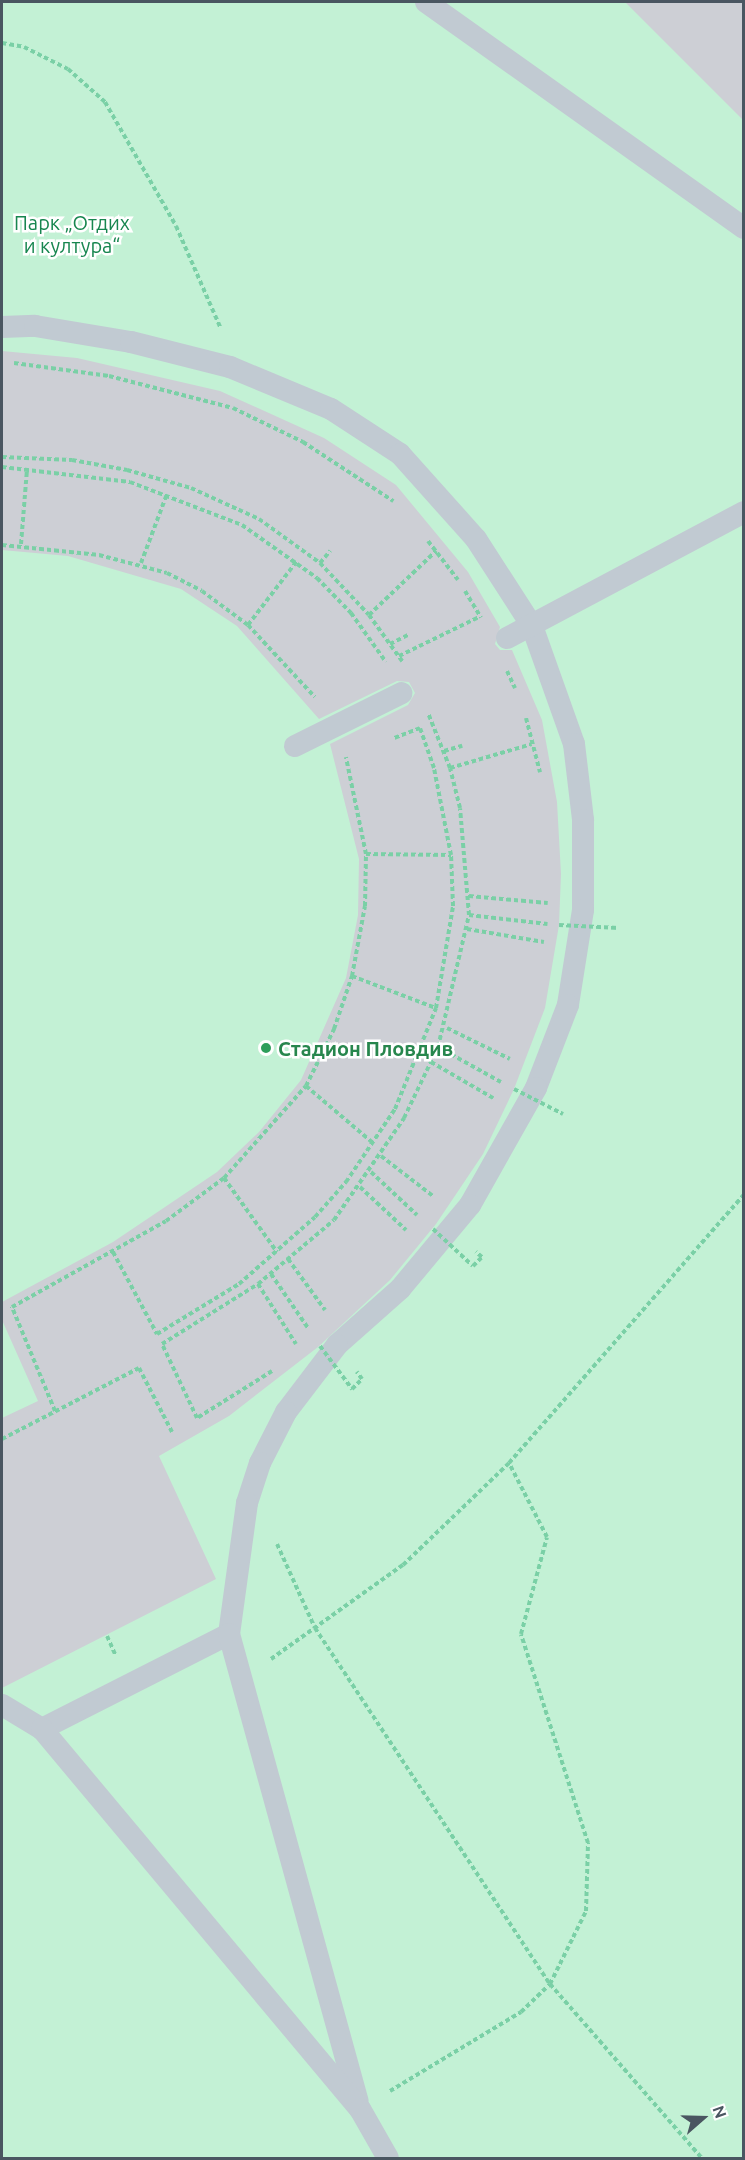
<!DOCTYPE html>
<meta charset="utf-8">
<style>
body{margin:0}
#map{position:relative;width:745px;height:2160px;overflow:hidden;background:#f5f3f3;font-family:Ubuntu,sans-serif}
div>[style]{position:absolute}
.green>*{inset:0;background:#c3f1d5;transform-origin:0 0}
.building>*{inset:0;background:#cdcfd5}
.path>*{height:4px;margin-top:-2px;transform-origin:0;background:repeating-linear-gradient(90deg,#7ad0a6 0 4.5px,transparent 0 7.5px)}
.lane>*{height:22px;margin:-11px;padding:0 11px;transform-origin:11px;border-radius:11px;background:#c1cad2}
.path-bridge>*{height:4px;margin-top:-2px;transform-origin:0;background:repeating-linear-gradient(90deg,#7ad0a6 0 4.5px,transparent 0 7.5px)}
.dots>*{width:16px;height:16px;translate:-50% -50%;box-sizing:border-box;border:3px solid #fff;border-radius:50%}
span{translate:-50% -50%;white-space:nowrap;text-align:center;line-height:1.15;-webkit-text-stroke:5px #fff;paint-order:stroke}
.park-label{font-size:20px;color:#17864f}
.leisure-label{font-size:20px;color:#27864d;font-weight:700}
.left{translate:0 -50%;text-align:left}
.frame{position:absolute;inset:0;border:3px solid #4a5661;pointer-events:none}
.north{position:absolute;left:673px;top:2088px;width:60px;height:60px;-webkit-text-stroke:4px #fff;paint-order:stroke;rotate:70deg;font-size:16px;font-weight:700;line-height:24px;text-align:center;color:#4a5661}
.north::after{content:'';display:block;margin:auto;width:21px;height:27px;background:#4a5661;clip-path:polygon(50% 0,100% 100%,50% 72%,0 100%)}
</style>
<div id="map">
<div class="green">
<i style="left:2px;top:2px;width:741px;height:2156px"></i>
</div>
<div class="building">
<i style="clip-path:polygon(625px 2px,744px 2px,744px 121px)"></i>
<i style="clip-path:polygon(2px 351px,77px 358px,220px 391px,324px 438px,396px 485px,468px 572px,500px 627px,495px 644px,500px 650px,512px 650px,542px 720px,557px 802px,561px 874px,559px 925px,545px 1008px,514px 1089px,483px 1154px,436px 1224px,390px 1280px,318px 1347px,229px 1416px,159px 1456px,216px 1579px,2px 1688px,2px 1418px,38px 1401px,2px 1320px,2px 1302px,113px 1242px,217px 1172px,259px 1132px,301px 1080px,346px 978px,358px 915px,359px 859px,330px 744px,408px 705px,415px 693px,409px 682px,397px 681px,319px 719px,237px 626px,181px 589px,68px 556px,2px 550px)"></i>
</div>
<div class="path">
<i style="left:2px;top:43px;width:22px;rotate:10deg"></i>
<i style="left:24px;top:47px;width:49px;rotate:26.6deg"></i>
<i style="left:68px;top:69px;width:50px;rotate:41.7deg"></i>
<i style="left:105px;top:102px;width:143px;rotate:60.2deg"></i>
<i style="left:176px;top:226px;width:112px;rotate:66.4deg"></i>
<i style="left:14px;top:363px;width:96px;rotate:7.8deg"></i>
<i style="left:109px;top:376px;width:128px;rotate:14.5deg"></i>
<i style="left:233px;top:408px;width:78px;rotate:25.9deg"></i>
<i style="left:303px;top:442px;width:108px;rotate:33.2deg"></i>
<i style="left:2px;top:457px;width:70px;rotate:2.5deg"></i>
<i style="left:72px;top:460px;width:56px;rotate:10.3deg"></i>
<i style="left:127px;top:470px;width:66px;rotate:15.7deg"></i>
<i style="left:191px;top:488px;width:75px;rotate:24.5deg"></i>
<i style="left:259px;top:519px;width:75px;rotate:35.8deg"></i>
<i style="left:320px;top:563px;width:71px;rotate:46.7deg"></i>
<i style="left:369px;top:615px;width:57px;rotate:54.3deg"></i>
<i style="left:2px;top:467px;width:129px;rotate:6.7deg"></i>
<i style="left:130px;top:482px;width:120px;rotate:21deg"></i>
<i style="left:242px;top:525px;width:92px;rotate:35.2deg"></i>
<i style="left:317px;top:578px;width:49px;rotate:45.8deg"></i>
<i style="left:351px;top:613px;width:60px;rotate:54.5deg"></i>
<i style="left:428px;top:541px;width:49px;rotate:52.4deg"></i>
<i style="left:21px;top:544px;width:75px;rotate:-85.4deg"></i>
<i style="left:2px;top:545px;width:98px;rotate:5.9deg"></i>
<i style="left:99px;top:555px;width:70px;rotate:14.8deg"></i>
<i style="left:167px;top:573px;width:39px;rotate:27deg"></i>
<i style="left:202px;top:591px;width:57px;rotate:36.5deg"></i>
<i style="left:248px;top:625px;width:98px;rotate:47.1deg"></i>
<i style="left:141px;top:563px;width:74px;rotate:-69.4deg"></i>
<i style="left:320px;top:563px;width:16px;rotate:-50deg"></i>
<i style="left:465px;top:591px;width:31px;rotate:59deg"></i>
<i style="left:369px;top:615px;width:93px;rotate:-43.7deg"></i>
<i style="left:248px;top:625px;width:81px;rotate:-52.6deg"></i>
<i style="left:390px;top:644px;width:20px;rotate:-27deg"></i>
<i style="left:399px;top:656px;width:89px;rotate:-26deg"></i>
<i style="left:507px;top:671px;width:19px;rotate:65deg"></i>
<i style="left:526px;top:718px;width:56px;rotate:75.5deg"></i>
<i style="left:444px;top:751px;width:19px;rotate:-16deg"></i>
<i style="left:450px;top:768px;width:85px;rotate:-16.3deg"></i>
<i style="left:366px;top:854px;width:85px;rotate:0.7deg"></i>
<i style="left:469px;top:896px;width:79px;rotate:5.1deg"></i>
<i style="left:469px;top:915px;width:79px;rotate:6.6deg"></i>
<i style="left:467px;top:929px;width:78px;rotate:9.6deg"></i>
<i style="left:352px;top:976px;width:90px;rotate:20.9deg"></i>
<i style="left:447px;top:1028px;width:70px;rotate:26.2deg"></i>
<i style="left:438px;top:1047px;width:72px;rotate:29.1deg"></i>
<i style="left:431px;top:1062px;width:72px;rotate:30.1deg"></i>
<i style="left:306px;top:1086px;width:88px;rotate:40.4deg"></i>
<i style="left:381px;top:1156px;width:66px;rotate:37.6deg"></i>
<i style="left:371px;top:1172px;width:63px;rotate:43.1deg"></i>
<i style="left:224px;top:1178px;width:91px;rotate:54.4deg"></i>
<i style="left:360px;top:1187px;width:63px;rotate:43.1deg"></i>
<i style="left:113px;top:1252px;width:93px;rotate:61.8deg"></i>
<i style="left:157px;top:1334px;width:96px;rotate:-31.4deg"></i>
<i style="left:239px;top:1284px;width:101px;rotate:-41.4deg"></i>
<i style="left:315px;top:1217px;width:47px;rotate:-48.5deg"></i>
<i style="left:346px;top:1182px;width:88px;rotate:-56.1deg"></i>
<i style="left:395px;top:1109px;width:109px;rotate:-67.9deg"></i>
<i style="left:436px;top:1008px;width:103px;rotate:-80.5deg"></i>
<i style="left:453px;top:906px;width:51px;rotate:-92.2deg"></i>
<i style="left:451px;top:855px;width:89px;rotate:-101.1deg"></i>
<i style="left:434px;top:768px;width:42px;rotate:-109.3deg"></i>
<i style="left:420px;top:728px;width:28px;rotate:159deg"></i>
<i style="left:288px;top:1259px;width:63px;rotate:54deg"></i>
<i style="left:473px;top:1266px;width:13px;rotate:-45deg"></i>
<i style="left:482px;top:1257px;width:8px;rotate:-140deg"></i>
<i style="left:271px;top:1274px;width:65px;rotate:55.6deg"></i>
<i style="left:258px;top:1284px;width:71px;rotate:57.7deg"></i>
<i style="left:272px;top:1371px;width:89px;rotate:147.9deg"></i>
<i style="left:197px;top:1418px;width:82px;rotate:-115.3deg"></i>
<i style="left:162px;top:1344px;width:113px;rotate:-32deg"></i>
<i style="left:258px;top:1284px;width:99px;rotate:-40.1deg"></i>
<i style="left:334px;top:1220px;width:124px;rotate:-55.5deg"></i>
<i style="left:404px;top:1118px;width:79px;rotate:-64.4deg"></i>
<i style="left:438px;top:1047px;width:136px;rotate:-76.8deg"></i>
<i style="left:469px;top:915px;width:107px;rotate:-94.8deg"></i>
<i style="left:460px;top:808px;width:41px;rotate:-104deg"></i>
<i style="left:450px;top:768px;width:59px;rotate:-111.8deg"></i>
<i style="left:352px;top:1389px;width:14px;rotate:-45deg"></i>
<i style="left:362px;top:1379px;width:9px;rotate:-126deg"></i>
<i style="left:55px;top:1411px;width:113px;rotate:-112.5deg"></i>
<i style="left:12px;top:1307px;width:176px;rotate:-29.2deg"></i>
<i style="left:166px;top:1221px;width:72px;rotate:-36.6deg"></i>
<i style="left:224px;top:1178px;width:123px;rotate:-48.3deg"></i>
<i style="left:306px;top:1086px;width:64px;rotate:-63.8deg"></i>
<i style="left:334px;top:1029px;width:56px;rotate:-71.2deg"></i>
<i style="left:352px;top:976px;width:71px;rotate:-79.5deg"></i>
<i style="left:365px;top:906px;width:52px;rotate:-88.9deg"></i>
<i style="left:366px;top:854px;width:99px;rotate:-101.7deg"></i>
<i style="left:2px;top:1439px;width:154px;rotate:-27.4deg"></i>
<i style="left:139px;top:1368px;width:72px;rotate:62.7deg"></i>
<i style="left:277px;top:1544px;width:92px;rotate:65.7deg"></i>
<i style="left:315px;top:1628px;width:427px;rotate:56.6deg"></i>
<i style="left:550px;top:1984px;width:231px;rotate:48.9deg"></i>
<i style="left:107px;top:1636px;width:20px;rotate:66deg"></i>
<i style="left:271px;top:1659px;width:162px;rotate:-35.5deg"></i>
<i style="left:403px;top:1565px;width:147px;rotate:-43.9deg"></i>
<i style="left:509px;top:1463px;width:356px;rotate:-48.8deg"></i>
<i style="left:390px;top:2091px;width:153px;rotate:-31.1deg"></i>
<i style="left:521px;top:2012px;width:40px;rotate:-44deg"></i>
<i style="left:550px;top:1984px;width:81px;rotate:-63.7deg"></i>
<i style="left:586px;top:1911px;width:68px;rotate:-88.3deg"></i>
<i style="left:588px;top:1843px;width:219px;rotate:-107.8deg"></i>
<i style="left:521px;top:1634px;width:100px;rotate:-75deg"></i>
<i style="left:547px;top:1537px;width:83px;rotate:-117.2deg"></i>
</div>
<div class="lane">
<i style="left:426px;top:2px;width:390px;rotate:35.4deg"></i>
<i style="left:2px;top:327px;width:33px;rotate:-2deg"></i>
<i style="left:35px;top:326px;width:97px;rotate:9.5deg"></i>
<i style="left:131px;top:342px;width:102px;rotate:14.2deg"></i>
<i style="left:230px;top:367px;width:109px;rotate:22.6deg"></i>
<i style="left:331px;top:409px;width:82px;rotate:33.1deg"></i>
<i style="left:400px;top:454px;width:114px;rotate:48.2deg"></i>
<i style="left:476px;top:539px;width:103px;rotate:57.2deg"></i>
<i style="left:532px;top:626px;width:125px;rotate:70.4deg"></i>
<i style="left:574px;top:744px;width:77px;rotate:83.2deg"></i>
<i style="left:583px;top:820px;width:90px;rotate:90deg"></i>
<i style="left:583px;top:910px;width:96px;rotate:99deg"></i>
<i style="left:568px;top:1005px;width:89px;rotate:111.1deg"></i>
<i style="left:536px;top:1088px;width:134px;rotate:119.4deg"></i>
<i style="left:470px;top:1205px;width:109px;rotate:129.8deg"></i>
<i style="left:400px;top:1289px;width:84px;rotate:138.4deg"></i>
<i style="left:337px;top:1345px;width:84px;rotate:127.3deg"></i>
<i style="left:286px;top:1412px;width:57px;rotate:117deg"></i>
<i style="left:260px;top:1463px;width:42px;rotate:108deg"></i>
<i style="left:247px;top:1503px;width:132px;rotate:97.8deg"></i>
<i style="left:229px;top:1634px;width:210px;rotate:153.1deg"></i>
<i style="left:42px;top:1729px;width:47px;rotate:-149deg"></i>
<i style="left:507px;top:638px;width:268px;rotate:-28deg"></i>
<i style="left:295px;top:746px;width:119px;rotate:-26.4deg"></i>
<i style="left:229px;top:1634px;width:484px;rotate:74.6deg"></i>
<i style="left:42px;top:1729px;width:496px;rotate:50.1deg"></i>
<i style="left:360px;top:2109px;width:56px;rotate:60.3deg"></i>
</div>
<div class="path-bridge">
<i style="left:559px;top:925px;width:60px;rotate:2.9deg"></i>
<i style="left:514px;top:1089px;width:55px;rotate:27deg"></i>
<i style="left:433px;top:1229px;width:54px;rotate:42.8deg"></i>
<i style="left:320px;top:1346px;width:54px;rotate:53.3deg"></i>
</div>
<div class="dots">
<i style="left:266px;top:1048px;background:#2e9e5b"></i>
</div>
<div class="park-label">
<span style="left:72px;top:234px">Парк „Отдих<br>и култура“</span>
</div>
<div class="leisure-label">
<span class="left" style="left:278px;top:1048px">Стадион Пловдив</span>
</div>
<div class="frame"></div>
<div class="north">N</div>
</div>
